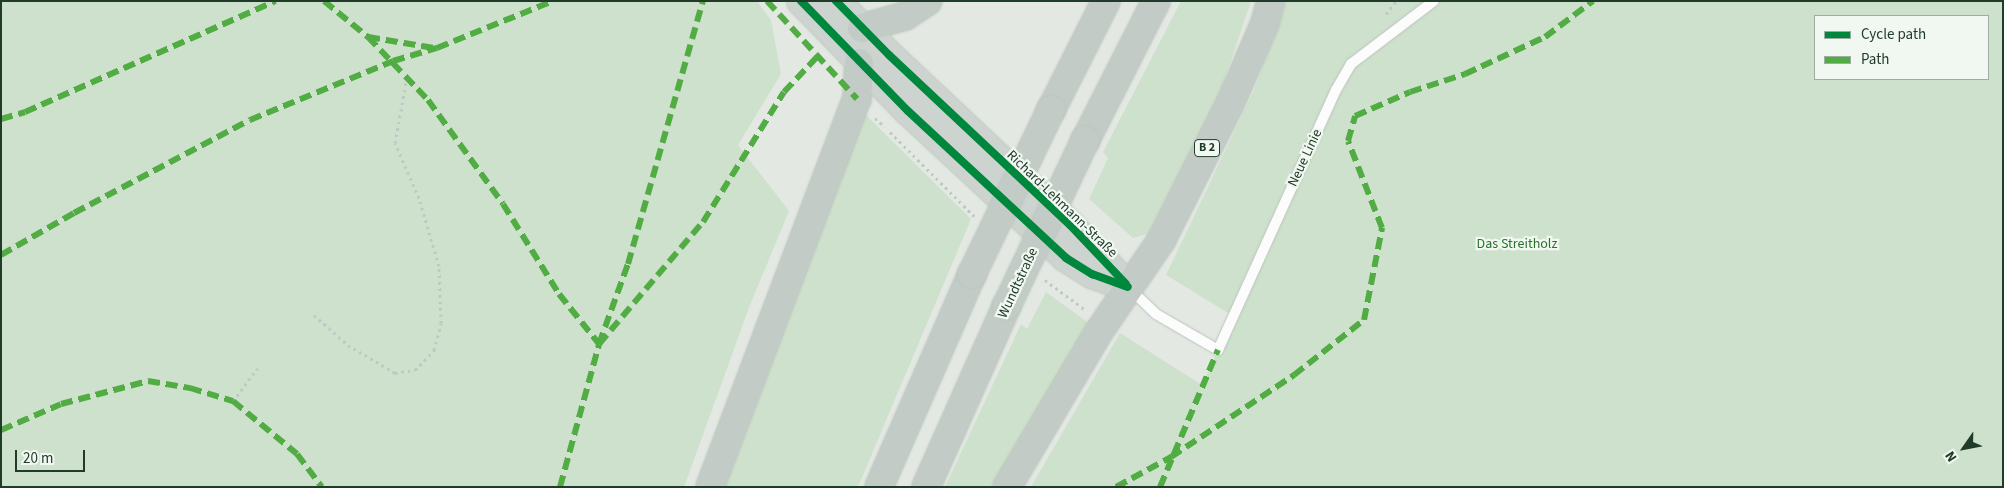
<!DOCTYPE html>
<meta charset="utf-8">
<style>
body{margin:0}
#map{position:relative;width:2004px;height:488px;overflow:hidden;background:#e3e8e3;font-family:"Source Sans 3",sans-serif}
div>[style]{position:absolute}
.green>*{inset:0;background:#cee1cc}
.path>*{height:3px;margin-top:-1.5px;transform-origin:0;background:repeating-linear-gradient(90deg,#c0c8c3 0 2.5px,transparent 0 6.5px)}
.roads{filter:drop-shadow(0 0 1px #bcc5be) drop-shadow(0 0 1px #bcc5be)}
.service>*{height:10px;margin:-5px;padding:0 5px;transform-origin:5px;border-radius:5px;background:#fbfcfb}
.primary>*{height:28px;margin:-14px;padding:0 14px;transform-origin:14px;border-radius:14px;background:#cdd4cf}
.trunk>*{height:28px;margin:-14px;padding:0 14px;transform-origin:14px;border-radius:14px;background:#c3cbc6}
.bridges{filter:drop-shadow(0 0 1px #bcc5be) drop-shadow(0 0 1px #bcc5be)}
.trunk-bridge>*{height:28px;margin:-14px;padding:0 14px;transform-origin:14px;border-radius:14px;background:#c3cbc6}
.quiet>*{height:6px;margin-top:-3px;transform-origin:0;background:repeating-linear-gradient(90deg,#52ac44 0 12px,transparent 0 18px)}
.cycleway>*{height:8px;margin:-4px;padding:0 4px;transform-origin:4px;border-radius:4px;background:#00873e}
span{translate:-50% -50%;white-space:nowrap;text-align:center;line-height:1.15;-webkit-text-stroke:4.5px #f1f8f1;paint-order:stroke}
.shield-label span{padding:1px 4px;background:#f1f8f1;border:1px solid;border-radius:4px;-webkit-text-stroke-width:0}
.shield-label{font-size:12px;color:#213b2a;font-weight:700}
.street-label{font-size:14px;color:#213b2a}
.park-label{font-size:14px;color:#2b722c}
.frame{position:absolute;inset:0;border:2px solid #213b2a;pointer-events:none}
.legend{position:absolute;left:1814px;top:15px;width:175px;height:65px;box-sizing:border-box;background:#f1f8f1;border:1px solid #9eaca1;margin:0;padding:6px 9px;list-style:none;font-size:15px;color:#213b2a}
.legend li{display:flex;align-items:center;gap:10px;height:25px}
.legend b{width:25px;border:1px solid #9eaca1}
.north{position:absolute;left:1939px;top:423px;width:50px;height:50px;-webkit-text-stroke:4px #f1f8f1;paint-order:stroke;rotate:237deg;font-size:14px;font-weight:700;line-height:20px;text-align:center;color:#213b2a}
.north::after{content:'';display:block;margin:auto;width:18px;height:22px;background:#213b2a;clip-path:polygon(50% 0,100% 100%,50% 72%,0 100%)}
.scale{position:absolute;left:15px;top:450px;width:70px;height:22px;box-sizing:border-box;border:2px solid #213b2a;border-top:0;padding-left:6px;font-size:15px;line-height:18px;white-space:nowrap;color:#213b2a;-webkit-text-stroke:4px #f1f8f1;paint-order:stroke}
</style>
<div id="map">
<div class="green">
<i style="clip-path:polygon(1px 1px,757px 1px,771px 20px,781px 74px,738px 145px,789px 211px,750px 305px,684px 487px,1px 487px)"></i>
<i style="clip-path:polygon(1181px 1px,1251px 1px,1214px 111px,1164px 212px,1148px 234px,1133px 238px,1089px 199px,1108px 158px,1103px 152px)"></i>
<i style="clip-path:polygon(evenodd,1287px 1px,2003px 1px,2003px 487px,1031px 487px,1120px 333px,1202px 385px,1233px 316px,1166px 275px,1254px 90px,1287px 1px,1815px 16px,1988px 16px,1988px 79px,1815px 79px,1815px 16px)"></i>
<i style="clip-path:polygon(862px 111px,971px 219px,858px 487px,722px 487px)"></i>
<i style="clip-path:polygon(1046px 292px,1090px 324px,994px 487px,945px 487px,1021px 324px,1027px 329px)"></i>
</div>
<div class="path">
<i style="left:1386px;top:14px;width:16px;rotate:-52deg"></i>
<i style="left:875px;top:118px;width:13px;rotate:42deg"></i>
<i style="left:890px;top:132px;width:119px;rotate:45deg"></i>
<i style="left:1045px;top:280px;width:49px;rotate:36.6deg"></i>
<i style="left:314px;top:315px;width:45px;rotate:41.4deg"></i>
<i style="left:348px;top:345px;width:55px;rotate:30.8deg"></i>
<i style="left:395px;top:373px;width:20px;rotate:-9deg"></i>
<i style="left:415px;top:370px;width:28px;rotate:-46deg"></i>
<i style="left:434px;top:350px;width:28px;rotate:-75deg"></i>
<i style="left:441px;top:323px;width:57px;rotate:-92deg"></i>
<i style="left:439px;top:266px;width:71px;rotate:-106.4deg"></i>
<i style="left:419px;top:198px;width:60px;rotate:-113.6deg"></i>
<i style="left:395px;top:143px;width:67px;rotate:-79.7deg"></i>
<i style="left:233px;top:401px;width:41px;rotate:-52.9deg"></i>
</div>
<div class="roads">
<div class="service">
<i style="left:1129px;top:288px;width:37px;rotate:44deg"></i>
<i style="left:1156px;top:314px;width:72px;rotate:30.1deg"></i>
<i style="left:1218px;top:350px;width:286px;rotate:-65.6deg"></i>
<i style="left:1336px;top:90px;width:30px;rotate:-60deg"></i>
<i style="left:1351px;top:64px;width:104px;rotate:-37.2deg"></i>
</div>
<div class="primary">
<i style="left:801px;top:1px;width:153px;rotate:45.8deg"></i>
<i style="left:908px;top:111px;width:216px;rotate:42.9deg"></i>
<i style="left:1066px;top:258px;width:31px;rotate:32deg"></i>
<i style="left:1092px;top:274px;width:38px;rotate:20deg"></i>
<i style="left:836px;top:1px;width:76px;rotate:45.5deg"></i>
<i style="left:889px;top:55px;width:248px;rotate:43.2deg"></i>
<i style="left:1070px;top:225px;width:80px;rotate:46.5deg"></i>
</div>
<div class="trunk">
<i style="left:862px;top:28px;width:45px;rotate:-15.6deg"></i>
<i style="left:905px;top:16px;width:27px;rotate:-33deg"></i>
<i style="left:1051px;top:110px;width:122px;rotate:-63.2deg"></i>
<i style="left:1085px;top:141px;width:157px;rotate:-63.1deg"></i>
<i style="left:710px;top:487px;width:415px;rotate:-69.3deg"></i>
<i style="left:857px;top:99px;width:36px;rotate:-87deg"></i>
<i style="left:879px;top:487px;width:232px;rotate:-66.4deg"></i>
<i style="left:926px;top:487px;width:199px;rotate:-66deg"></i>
<i style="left:1007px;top:487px;width:182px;rotate:-59.4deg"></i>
<i style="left:1100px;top:330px;width:110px;rotate:-55.7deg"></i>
<i style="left:1162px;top:239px;width:151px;rotate:-63.3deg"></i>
<i style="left:1230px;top:104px;width:88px;rotate:-66.6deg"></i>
<i style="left:1265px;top:23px;width:23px;rotate:-75deg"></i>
</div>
</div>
<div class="bridges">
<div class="trunk-bridge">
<i style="left:972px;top:274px;width:182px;rotate:-64.3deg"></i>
<i style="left:1007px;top:305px;width:182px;rotate:-64.6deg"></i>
</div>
</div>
<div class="quiet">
<i style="left:324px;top:1px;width:57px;rotate:39.3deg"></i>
<i style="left:368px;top:37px;width:67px;rotate:9.5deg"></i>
<i style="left:767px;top:1px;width:133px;rotate:47.4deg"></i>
<i style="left:368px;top:37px;width:87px;rotate:46.4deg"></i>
<i style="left:428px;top:100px;width:128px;rotate:54.2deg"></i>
<i style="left:503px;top:204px;width:106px;rotate:58.1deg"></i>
<i style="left:559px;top:294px;width:64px;rotate:51.3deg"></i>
<i style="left:599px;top:344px;width:160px;rotate:-49.6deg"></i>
<i style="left:703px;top:222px;width:153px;rotate:-58.1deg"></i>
<i style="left:784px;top:92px;width:47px;rotate:-46.7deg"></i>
<i style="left:1px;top:119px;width:25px;rotate:-16deg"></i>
<i style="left:25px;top:112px;width:274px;rotate:-23.9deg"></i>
<i style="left:1px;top:255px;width:84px;rotate:-29.9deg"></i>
<i style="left:74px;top:213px;width:199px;rotate:-27.9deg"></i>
<i style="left:250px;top:120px;width:155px;rotate:-22.4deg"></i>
<i style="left:393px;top:61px;width:46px;rotate:-16.5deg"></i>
<i style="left:437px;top:48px;width:125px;rotate:-22.1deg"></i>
<i style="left:1px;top:430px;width:65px;rotate:-23.4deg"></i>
<i style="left:61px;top:404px;width:90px;rotate:-14.8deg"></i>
<i style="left:148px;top:381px;width:43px;rotate:9.5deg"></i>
<i style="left:190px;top:388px;width:45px;rotate:16.8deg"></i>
<i style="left:233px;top:401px;width:83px;rotate:39.6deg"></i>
<i style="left:297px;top:454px;width:41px;rotate:52.9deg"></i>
<i style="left:560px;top:487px;width:148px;rotate:-74.7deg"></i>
<i style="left:599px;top:344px;width:85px;rotate:-70.1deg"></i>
<i style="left:628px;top:264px;width:273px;rotate:-74.1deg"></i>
<i style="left:1116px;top:487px;width:63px;rotate:-28.6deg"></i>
<i style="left:1171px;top:457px;width:148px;rotate:-33.7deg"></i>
<i style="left:1294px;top:375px;width:89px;rotate:-38.2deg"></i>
<i style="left:1364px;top:320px;width:94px;rotate:-78.9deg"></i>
<i style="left:1382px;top:228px;width:93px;rotate:-111.3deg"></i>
<i style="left:1348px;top:141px;width:26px;rotate:-74deg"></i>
<i style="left:1355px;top:116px;width:60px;rotate:-23.6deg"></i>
<i style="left:1410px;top:92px;width:58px;rotate:-18.1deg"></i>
<i style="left:1465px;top:74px;width:88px;rotate:-24.8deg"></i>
<i style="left:1545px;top:37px;width:60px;rotate:-36.9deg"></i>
<i style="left:1160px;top:487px;width:149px;rotate:-67.1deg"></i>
</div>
<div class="cycleway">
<i style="left:801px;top:1px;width:153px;rotate:45.8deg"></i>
<i style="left:908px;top:111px;width:216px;rotate:42.9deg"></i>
<i style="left:1066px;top:258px;width:31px;rotate:32deg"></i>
<i style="left:1092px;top:274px;width:38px;rotate:20deg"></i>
<i style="left:836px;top:1px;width:76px;rotate:45.5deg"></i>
<i style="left:889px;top:55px;width:248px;rotate:43.2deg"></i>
<i style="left:1070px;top:225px;width:81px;rotate:46.5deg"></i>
</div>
<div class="shield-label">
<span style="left:1207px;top:148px">B 2</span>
</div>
<div class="street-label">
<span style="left:1305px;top:158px;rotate:-65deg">Neue Linie</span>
<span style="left:1062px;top:204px;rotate:44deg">Richard-Lehmann-Straße</span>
<span style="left:1018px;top:283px;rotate:-65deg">Wundtstraße</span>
</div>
<div class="park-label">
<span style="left:1517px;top:244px">Das Streitholz</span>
</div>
<div class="frame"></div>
<ul class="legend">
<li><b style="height:6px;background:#00873e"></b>Cycle path</li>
<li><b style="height:6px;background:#52ac44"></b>Path</li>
</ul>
<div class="north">N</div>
<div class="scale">20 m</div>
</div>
